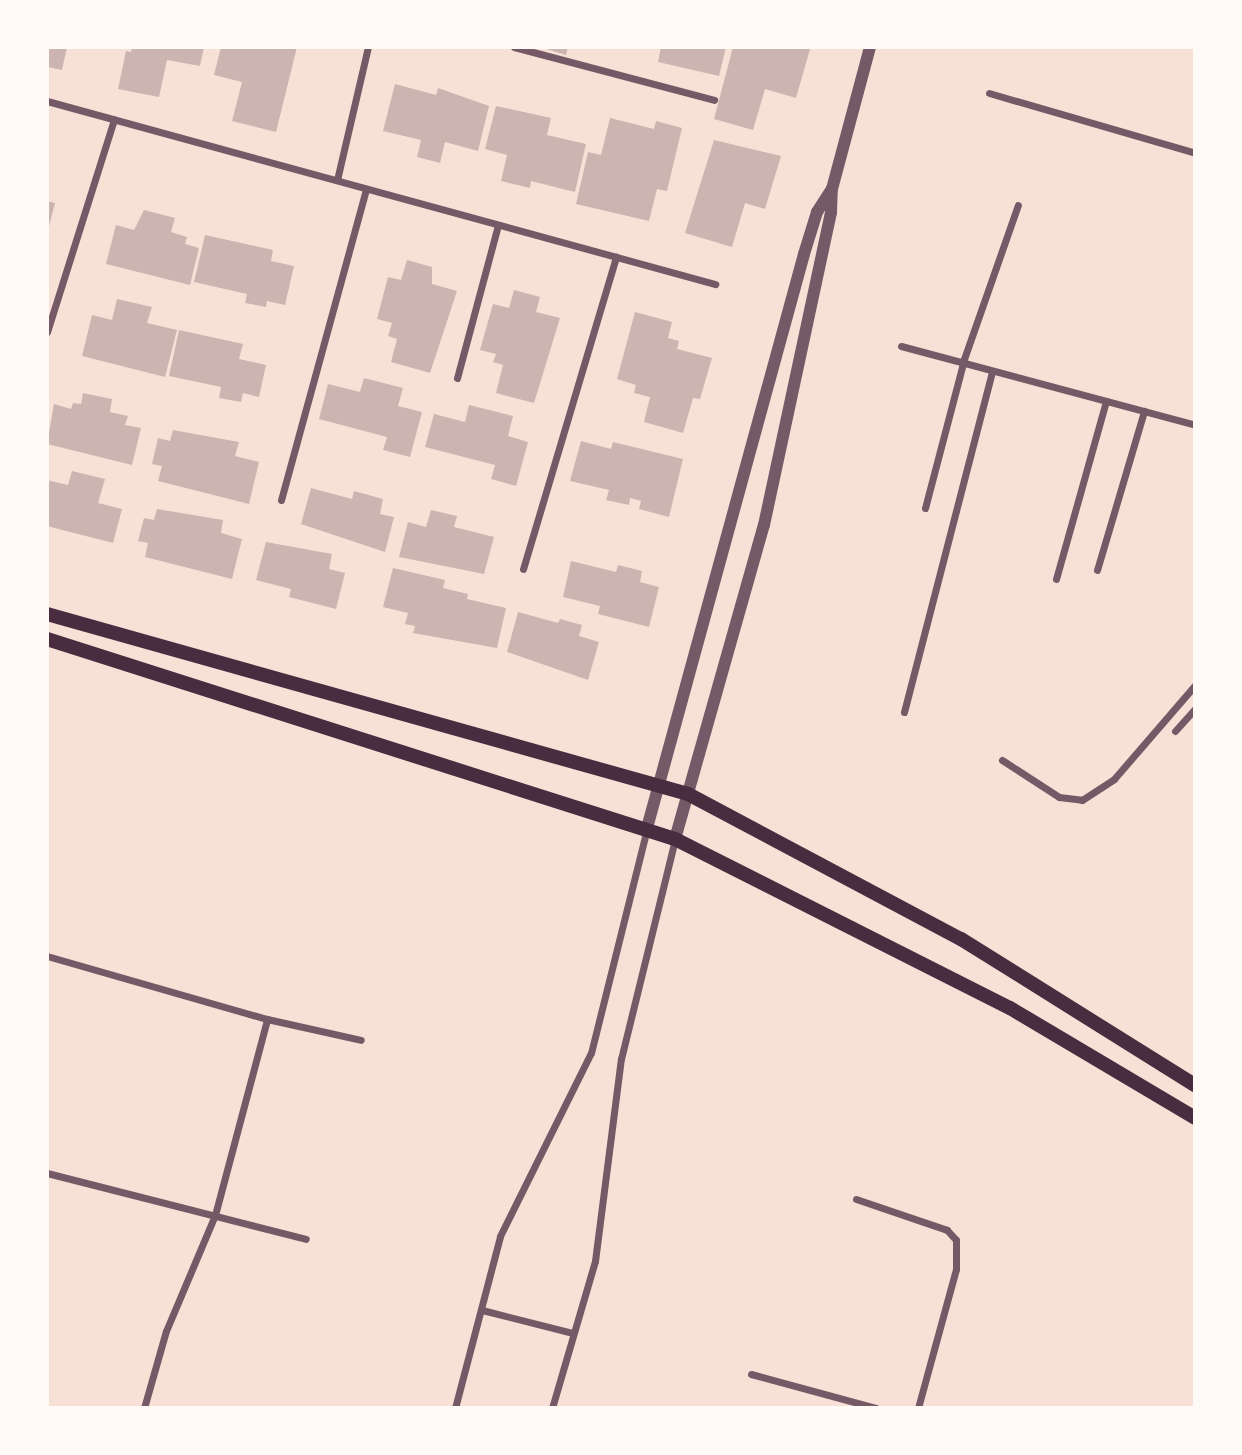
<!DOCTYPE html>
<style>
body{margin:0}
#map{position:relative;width:1242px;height:1455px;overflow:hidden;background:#f7e1d7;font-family:Poppins,sans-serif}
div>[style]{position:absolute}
.building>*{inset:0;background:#ccb4b1}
.minor>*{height:7px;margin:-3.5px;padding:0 3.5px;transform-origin:3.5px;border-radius:3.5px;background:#755966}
.tertiary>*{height:12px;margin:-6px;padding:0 6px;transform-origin:6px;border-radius:6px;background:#755966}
.secondary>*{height:14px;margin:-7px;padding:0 7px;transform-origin:7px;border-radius:7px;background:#4a2c40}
span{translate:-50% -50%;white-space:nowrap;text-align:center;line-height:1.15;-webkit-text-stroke:7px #fffaf5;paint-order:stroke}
.frame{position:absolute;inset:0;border:49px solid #fffaf5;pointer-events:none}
</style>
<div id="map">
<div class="building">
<i style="clip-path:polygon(47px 47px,67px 47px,62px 70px,47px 67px)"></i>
<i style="clip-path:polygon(132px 47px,204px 47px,200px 66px,167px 60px,159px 97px,118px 89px,126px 51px,131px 52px)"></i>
<i style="clip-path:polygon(221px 47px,297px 47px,276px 132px,232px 121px,242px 82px,214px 75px)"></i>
<i style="clip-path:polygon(540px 47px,568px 47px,566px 55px)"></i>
<i style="clip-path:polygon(661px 47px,726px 47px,719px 76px,658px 62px)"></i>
<i style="clip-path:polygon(733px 47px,810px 49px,796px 98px,765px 89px,753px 130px,714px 119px)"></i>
<i style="clip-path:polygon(395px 84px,436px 95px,438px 88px,489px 106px,478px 151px,445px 142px,440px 163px,417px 157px,421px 140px,383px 131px)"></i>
<i style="clip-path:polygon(496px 106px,551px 118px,547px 135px,586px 144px,575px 192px,531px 181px,530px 188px,501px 181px,507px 155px,485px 149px)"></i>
<i style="clip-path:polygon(610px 118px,654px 129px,656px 121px,682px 128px,667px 191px,657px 189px,649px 221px,576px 204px,588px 152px,601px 155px)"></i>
<i style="clip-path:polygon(714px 140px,781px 156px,765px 209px,745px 203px,732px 247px,685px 233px)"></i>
<i style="clip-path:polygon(47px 201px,55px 203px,48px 230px,47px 230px)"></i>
<i style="clip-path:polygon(144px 210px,175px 218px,171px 232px,187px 237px,185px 244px,199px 248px,190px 285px,106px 264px,116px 225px,134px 230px)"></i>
<i style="clip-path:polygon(205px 235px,273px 250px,271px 261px,294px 266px,285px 305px,267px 301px,266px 307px,245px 303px,247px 294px,194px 282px)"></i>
<i style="clip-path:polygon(407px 260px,432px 267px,432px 284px,457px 291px,430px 373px,391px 362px,397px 339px,388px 336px,392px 323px,377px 319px,388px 277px,401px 280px)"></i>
<i style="clip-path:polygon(514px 290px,540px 297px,536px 312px,560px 318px,534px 403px,496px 393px,503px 365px,493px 362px,496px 354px,480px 350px,493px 304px,509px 308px)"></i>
<i style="clip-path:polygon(117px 299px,152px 307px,147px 323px,177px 330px,165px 377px,82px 356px,92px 315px,112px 320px)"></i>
<i style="clip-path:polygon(635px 312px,672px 322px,668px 338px,679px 341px,677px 349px,712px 358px,700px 399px,693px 398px,683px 433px,644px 422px,650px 397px,634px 393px,636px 385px,617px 379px)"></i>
<i style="clip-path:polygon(179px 330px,243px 344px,239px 359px,266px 365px,259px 397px,243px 393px,241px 402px,219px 398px,221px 387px,169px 376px)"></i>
<i style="clip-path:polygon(364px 378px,403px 388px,398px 406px,422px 412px,410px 457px,383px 450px,387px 437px,319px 419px,328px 384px,360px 392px)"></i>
<i style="clip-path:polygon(83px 393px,112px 399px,110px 412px,128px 416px,125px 425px,141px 428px,132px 465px,47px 444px,54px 404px,71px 409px,73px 403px,81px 404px)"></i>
<i style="clip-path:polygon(469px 405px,513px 416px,508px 436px,528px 442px,516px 486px,491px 479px,495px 465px,425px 447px,434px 414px,465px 422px)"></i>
<i style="clip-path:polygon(173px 430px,239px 442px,235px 456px,259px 462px,249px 504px,158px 481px,162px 466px,152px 464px,158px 438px,170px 441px)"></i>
<i style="clip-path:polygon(581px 441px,611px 449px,613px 442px,683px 459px,669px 517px,639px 509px,641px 501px,630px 498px,629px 505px,606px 500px,609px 490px,570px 481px)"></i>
<i style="clip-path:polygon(72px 471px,105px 479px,98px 503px,122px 509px,113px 543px,47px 526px,47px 480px,68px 485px)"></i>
<i style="clip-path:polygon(311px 488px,352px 499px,354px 491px,383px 499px,380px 514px,394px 517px,385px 552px,301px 524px)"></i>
<i style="clip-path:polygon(157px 509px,223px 520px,221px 533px,242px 539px,232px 579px,145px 557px,148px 543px,138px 541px,144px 518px,154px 520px)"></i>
<i style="clip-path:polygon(431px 510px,457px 516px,454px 527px,494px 537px,484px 574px,399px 557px,408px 522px,426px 527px)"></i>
<i style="clip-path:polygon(266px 542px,332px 554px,329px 569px,345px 573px,336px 609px,289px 597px,291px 589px,256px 580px)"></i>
<i style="clip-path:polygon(571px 561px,616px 572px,618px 565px,642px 571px,640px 582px,659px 587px,649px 627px,598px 614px,600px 606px,563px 597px)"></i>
<i style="clip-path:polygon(393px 568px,445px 580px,443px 588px,468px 594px,467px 599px,506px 608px,497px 648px,413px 633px,415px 626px,405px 624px,408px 613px,383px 607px)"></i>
<i style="clip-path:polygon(518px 612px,558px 623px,560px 619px,582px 625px,579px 636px,599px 642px,588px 680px,507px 652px)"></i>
</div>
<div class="minor">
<i style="left:514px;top:47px;width:207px;rotate:14.8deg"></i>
<i style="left:989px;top:93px;width:215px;rotate:16.2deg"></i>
<i style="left:47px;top:101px;width:693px;rotate:15.32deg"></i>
<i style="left:337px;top:180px;width:137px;rotate:-76.9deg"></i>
<i style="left:47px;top:332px;width:223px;rotate:-72.5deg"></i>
<i style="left:901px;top:346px;width:304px;rotate:15deg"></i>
<i style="left:457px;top:378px;width:158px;rotate:-75deg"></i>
<i style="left:281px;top:500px;width:322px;rotate:-74.7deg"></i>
<i style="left:925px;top:508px;width:154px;rotate:-75.3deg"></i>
<i style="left:964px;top:359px;width:163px;rotate:-70.7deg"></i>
<i style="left:523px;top:569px;width:326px;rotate:-73.4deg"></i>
<i style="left:1097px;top:570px;width:166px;rotate:-73.5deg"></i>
<i style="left:1056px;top:579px;width:185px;rotate:-74.3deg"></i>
<i style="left:904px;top:712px;width:352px;rotate:-75.5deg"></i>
<i style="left:1175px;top:731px;width:30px;rotate:-48deg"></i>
<i style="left:1002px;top:760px;width:68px;rotate:33deg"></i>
<i style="left:1059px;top:797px;width:23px;rotate:7deg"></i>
<i style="left:1082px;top:800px;width:38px;rotate:-33deg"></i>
<i style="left:1114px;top:779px;width:124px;rotate:-49.2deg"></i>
<i style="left:47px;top:956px;width:229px;rotate:16deg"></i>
<i style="left:267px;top:1019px;width:96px;rotate:12.6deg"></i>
<i style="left:47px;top:1173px;width:267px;rotate:14.3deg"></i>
<i style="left:856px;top:1199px;width:96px;rotate:18.8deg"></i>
<i style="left:947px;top:1230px;width:13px;rotate:48deg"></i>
<i style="left:956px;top:1240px;width:29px;rotate:90deg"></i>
<i style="left:956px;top:1269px;width:144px;rotate:105.3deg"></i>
<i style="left:482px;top:1310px;width:93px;rotate:14.3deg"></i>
<i style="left:751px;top:1374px;width:130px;rotate:15.2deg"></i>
<i style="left:144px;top:1408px;width:80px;rotate:-74.1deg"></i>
<i style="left:166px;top:1331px;width:126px;rotate:-67.1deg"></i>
<i style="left:215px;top:1215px;width:203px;rotate:-75.1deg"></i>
<i style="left:455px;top:1408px;width:178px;rotate:-75.3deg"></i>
<i style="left:500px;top:1236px;width:204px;rotate:-63.6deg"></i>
<i style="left:591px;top:1053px;width:231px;rotate:-76deg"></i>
<i style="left:552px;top:1408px;width:153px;rotate:-73.7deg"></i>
<i style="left:595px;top:1261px;width:204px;rotate:-82.7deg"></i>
<i style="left:621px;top:1059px;width:227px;rotate:-76.2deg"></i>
</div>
<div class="tertiary">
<i style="left:647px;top:828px;width:595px;rotate:-74.7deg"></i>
<i style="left:804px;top:254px;width:44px;rotate:-72.8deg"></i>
<i style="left:817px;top:212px;width:27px;rotate:-57deg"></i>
<i style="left:675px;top:839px;width:326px;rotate:-74.2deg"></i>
<i style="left:764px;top:525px;width:320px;rotate:-77.9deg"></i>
<i style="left:831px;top:212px;width:23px;rotate:-88deg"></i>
<i style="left:832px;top:189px;width:147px;rotate:-75deg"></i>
</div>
<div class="secondary">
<i style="left:47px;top:614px;width:666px;rotate:15.69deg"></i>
<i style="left:688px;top:794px;width:309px;rotate:28deg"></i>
<i style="left:961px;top:939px;width:276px;rotate:32deg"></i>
<i style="left:47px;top:639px;width:659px;rotate:17.67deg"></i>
<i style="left:675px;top:839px;width:375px;rotate:26.8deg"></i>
<i style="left:1010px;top:1008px;width:215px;rotate:30.7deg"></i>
</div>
<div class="frame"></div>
</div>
